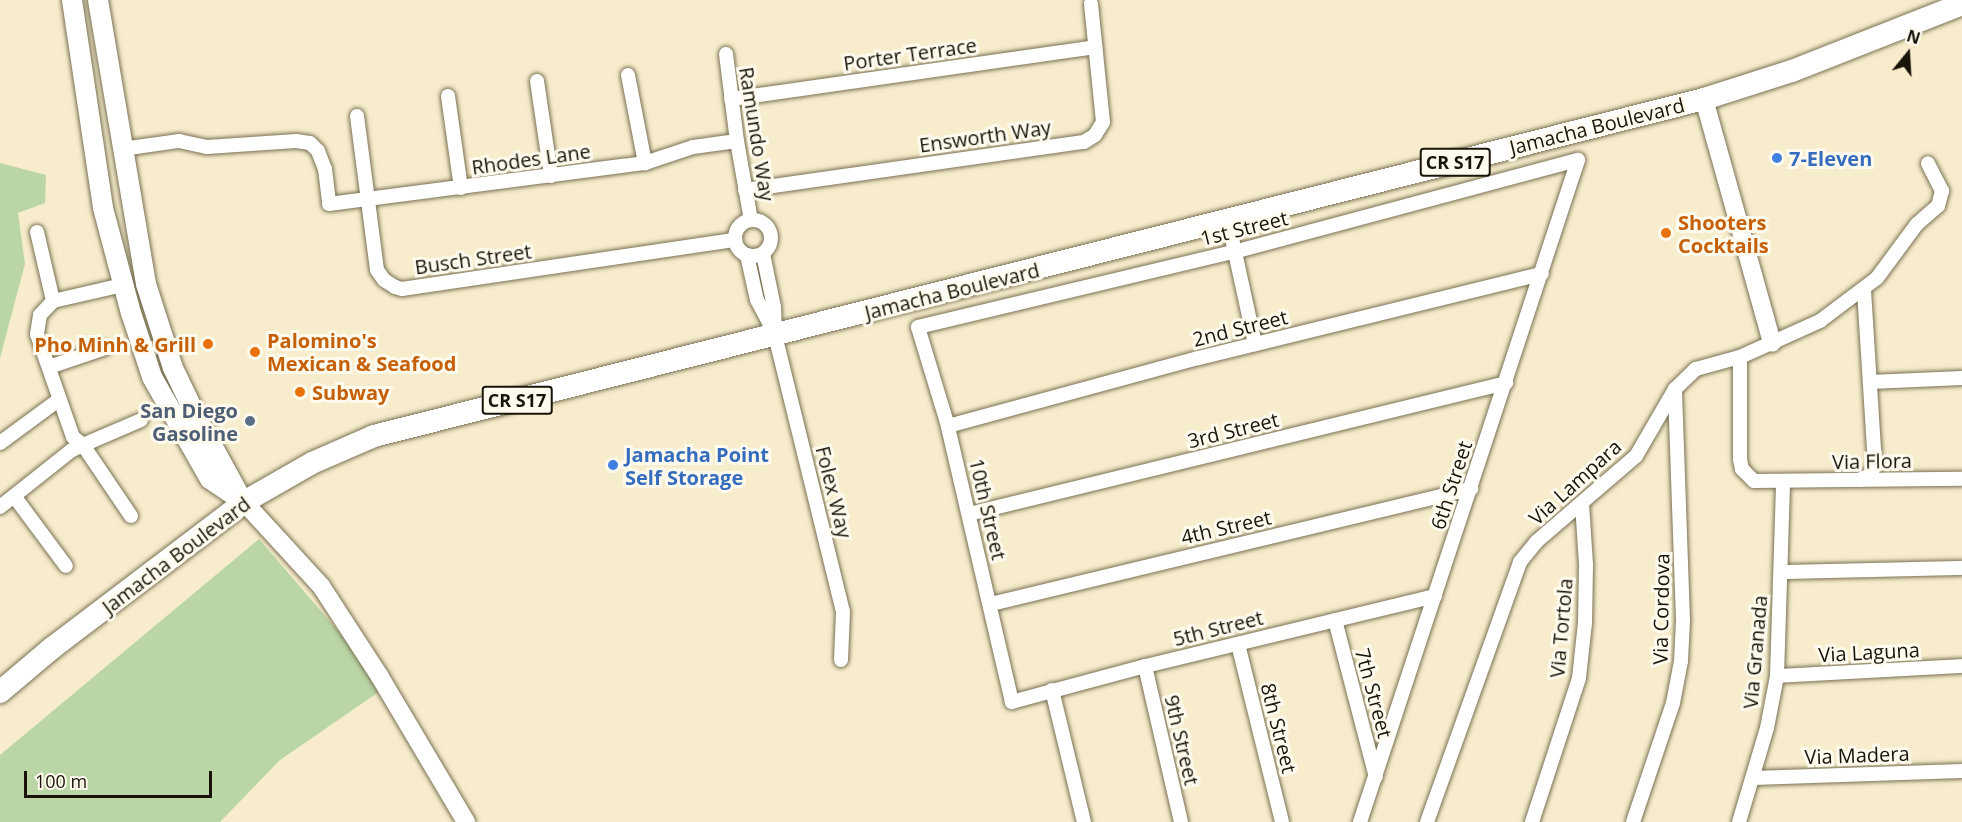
<!DOCTYPE html>
<style>
body{margin:0}
#map{position:relative;width:1962px;height:822px;overflow:hidden;background:#f7edcc;font-family:"Open Sans",sans-serif}
div>[style]{position:absolute}
.green>*{inset:0;background:#bad6a6}
.roads{filter:drop-shadow(0 0 2px #797153) drop-shadow(0 0 2px #797153)}
.minor>*{height:14px;margin:-7px;padding:0 7px;transform-origin:7px;border-radius:7px;background:#fff}
.minor>.ring{margin:-7px;padding:0;box-sizing:content-box;background:none;border:14px solid #fff;border-radius:50%}
.tertiary>*{height:18px;margin:-9px;padding:0 9px;transform-origin:9px;border-radius:9px;background:#fff}
.secondary>*{height:20px;margin:-10px;padding:0 10px;transform-origin:10px;border-radius:10px;background:#fff}
.primary>*{height:22px;margin:-11px;padding:0 11px;transform-origin:11px;border-radius:11px;background:#fff}
.dots>*{width:16px;height:16px;translate:-50% -50%;box-sizing:border-box;border:3px solid #fefaed;border-radius:50%}
span{translate:-50% -50%;white-space:nowrap;text-align:center;line-height:1.15;-webkit-text-stroke:6px #fefaed;paint-order:stroke}
.shield-label span{padding:2px 4px;background:#fefaed;border:2px solid;border-radius:4px;-webkit-text-stroke-width:0}
.shield-label{font-size:18px;color:#181409;font-weight:700}
.street-label{font-size:20px;color:#181409}
.shop-label{font-size:20px;color:#366cbe;font-weight:700}
.left{translate:0 -50%;text-align:left}
.food-label{font-size:20px;color:#c56008;font-weight:700}
.right{translate:-100% -50%;text-align:right}
.service-label{font-size:20px;color:#4e5e75;font-weight:700}
.north{position:absolute;left:1878px;top:24px;width:60px;height:60px;-webkit-text-stroke:4px #fefaed;paint-order:stroke;rotate:18deg;font-size:16px;font-weight:700;line-height:24px;text-align:center;color:#181409}
.north::after{content:'';display:block;margin:auto;width:21px;height:27px;background:#181409;clip-path:polygon(50% 0,100% 100%,50% 72%,0 100%)}
.scale{position:absolute;left:24px;top:771px;width:188px;height:27px;box-sizing:border-box;border:3px solid #181409;border-top:0;padding-left:8px;font-size:18px;line-height:21px;white-space:nowrap;color:#181409;-webkit-text-stroke:4px #fefaed;paint-order:stroke}
</style>
<div id="map">
<div class="green">
<i style="clip-path:polygon(0 163px,46px 175px,45px 203px,18px 213px,25px 264px,0 358px)"></i>
<i style="clip-path:polygon(259px 539px,386px 687px,280px 760px,220px 822px,0 822px,0 755px)"></i>
</div>
<div class="roads">
<div class="minor">
<i style="left:726px;top:54px;width:88px;rotate:82.8deg"></i>
<i style="left:737px;top:141px;width:80px;rotate:80deg"></i>
<i style="left:628px;top:75px;width:90px;rotate:79.1deg"></i>
<i style="left:537px;top:81px;width:96px;rotate:81.6deg"></i>
<i style="left:448px;top:96px;width:93px;rotate:82deg"></i>
<i style="left:731px;top:99px;width:368px;rotate:-8.1deg"></i>
<i style="left:357px;top:116px;width:155px;rotate:82.6deg"></i>
<i style="left:377px;top:270px;width:12px;rotate:55deg"></i>
<i style="left:384px;top:280px;width:13px;rotate:32deg"></i>
<i style="left:395px;top:287px;width:7px;rotate:16deg"></i>
<i style="left:402px;top:289px;width:337px;rotate:-8.4deg"></i>
<i style="left:122px;top:149px;width:58px;rotate:-8deg"></i>
<i style="left:179px;top:141px;width:29px;rotate:12deg"></i>
<i style="left:207px;top:147px;width:89px;rotate:-3.9deg"></i>
<i style="left:296px;top:141px;width:14px;rotate:8deg"></i>
<i style="left:310px;top:143px;width:11px;rotate:45deg"></i>
<i style="left:318px;top:151px;width:19px;rotate:69deg"></i>
<i style="left:325px;top:169px;width:35px;rotate:83deg"></i>
<i style="left:329px;top:204px;width:319px;rotate:-7.4deg"></i>
<i style="left:645px;top:163px;width:51px;rotate:-18.4deg"></i>
<i style="left:693px;top:147px;width:44px;rotate:-7.8deg"></i>
<i style="left:745px;top:190px;width:342px;rotate:-8.1deg"></i>
<i style="left:1084px;top:142px;width:13px;rotate:-32deg"></i>
<i style="left:1095px;top:135px;width:15px;rotate:-58deg"></i>
<i style="left:1103px;top:122px;width:119px;rotate:-95.8deg"></i>
<i style="left:1228px;top:220px;width:127px;rotate:77.7deg"></i>
<i class="ring" style="left:735px;top:220px;width:22px;height:22px"></i>
<i style="left:37px;top:232px;width:71px;rotate:76.9deg"></i>
<i style="left:763px;top:254px;width:54px;rotate:78.3deg"></i>
<i style="left:774px;top:307px;width:28px;rotate:88deg"></i>
<i style="left:775px;top:335px;width:285px;rotate:76.2deg"></i>
<i style="left:843px;top:612px;width:48px;rotate:92.4deg"></i>
<i style="left:747px;top:255px;width:46px;rotate:77.5deg"></i>
<i style="left:757px;top:300px;width:34px;rotate:62deg"></i>
<i style="left:1740px;top:357px;width:102px;rotate:90deg"></i>
<i style="left:1740px;top:459px;width:10px;rotate:79deg"></i>
<i style="left:1742px;top:469px;width:17px;rotate:45deg"></i>
<i style="left:1754px;top:481px;width:208px;rotate:-0.6deg"></i>
<i style="left:49px;top:367px;width:59px;rotate:-18.7deg"></i>
<i style="left:1870px;top:382px;width:92px;rotate:-2.5deg"></i>
<i style="left:948px;top:426px;width:260px;rotate:-15.2deg"></i>
<i style="left:1199px;top:358px;width:353px;rotate:-13.8deg"></i>
<i style="left:0;top:443px;width:74px;rotate:-36.3deg"></i>
<i style="left:1859px;top:480px;width:12px;rotate:-24deg"></i>
<i style="left:1870px;top:475px;width:11px;rotate:-63deg"></i>
<i style="left:1875px;top:465px;width:175px;rotate:-93.6deg"></i>
<i style="left:14px;top:496px;width:87px;rotate:53.4deg"></i>
<i style="left:0;top:507px;width:92px;rotate:-38.4deg"></i>
<i style="left:72px;top:450px;width:12px;rotate:-24deg"></i>
<i style="left:83px;top:445px;width:13px;rotate:-141deg"></i>
<i style="left:73px;top:437px;width:109px;rotate:-109.3deg"></i>
<i style="left:37px;top:334px;width:19px;rotate:-81deg"></i>
<i style="left:40px;top:315px;width:19px;rotate:-47deg"></i>
<i style="left:53px;top:301px;width:72px;rotate:-12.9deg"></i>
<i style="left:969px;top:514px;width:553px;rotate:-13.71deg"></i>
<i style="left:131px;top:516px;width:86px;rotate:-124.1deg"></i>
<i style="left:83px;top:445px;width:63px;rotate:-23.3deg"></i>
<i style="left:1782px;top:572px;width:180px;rotate:-1.3deg"></i>
<i style="left:1435px;top:596px;width:298px;rotate:166.4deg"></i>
<i style="left:1145px;top:666px;width:138px;rotate:164.9deg"></i>
<i style="left:1012px;top:702px;width:283px;rotate:-103.1deg"></i>
<i style="left:948px;top:426px;width:103px;rotate:-106.9deg"></i>
<i style="left:918px;top:327px;width:325px;rotate:-13.4deg"></i>
<i style="left:1234px;top:252px;width:356px;rotate:-15deg"></i>
<i style="left:991px;top:604px;width:494px;rotate:-13.5deg"></i>
<i style="left:1335px;top:620px;width:162px;rotate:75.4deg"></i>
<i style="left:1238px;top:644px;width:183px;rotate:76.1deg"></i>
<i style="left:1145px;top:666px;width:160px;rotate:77deg"></i>
<i style="left:1777px;top:676px;width:185px;rotate:-3.1deg"></i>
<i style="left:1052px;top:690px;width:136px;rotate:76.4deg"></i>
<i style="left:1753px;top:778px;width:209px;rotate:-1.9deg"></i>
<i style="left:1360px;top:822px;width:697px;rotate:-71.77deg"></i>
<i style="left:1427px;top:822px;width:276px;rotate:-70.3deg"></i>
<i style="left:1520px;top:562px;width:26px;rotate:-51deg"></i>
<i style="left:1536px;top:542px;width:132px;rotate:-40.7deg"></i>
<i style="left:1636px;top:456px;width:78px;rotate:-59.8deg"></i>
<i style="left:1675px;top:389px;width:29px;rotate:-44deg"></i>
<i style="left:1696px;top:369px;width:46px;rotate:-15.3deg"></i>
<i style="left:1740px;top:357px;width:88px;rotate:-24.2deg"></i>
<i style="left:1820px;top:321px;width:71px;rotate:-37deg"></i>
<i style="left:1877px;top:278px;width:67px;rotate:-53.5deg"></i>
<i style="left:1917px;top:224px;width:28px;rotate:-41deg"></i>
<i style="left:1938px;top:206px;width:16px;rotate:-75deg"></i>
<i style="left:1942px;top:191px;width:31px;rotate:-117deg"></i>
<i style="left:1532px;top:822px;width:151px;rotate:-71.9deg"></i>
<i style="left:1579px;top:678px;width:55px;rotate:-83.8deg"></i>
<i style="left:1585px;top:623px;width:59px;rotate:-89deg"></i>
<i style="left:1586px;top:564px;width:61px;rotate:-93.8deg"></i>
<i style="left:1633px;top:822px;width:126px;rotate:-71.4deg"></i>
<i style="left:1673px;top:703px;width:43px;rotate:-79.2deg"></i>
<i style="left:1681px;top:661px;width:41px;rotate:-87.2deg"></i>
<i style="left:1683px;top:620px;width:231px;rotate:-92deg"></i>
<i style="left:1739px;top:822px;width:98px;rotate:-73.4deg"></i>
<i style="left:1767px;top:728px;width:53px;rotate:-79.1deg"></i>
<i style="left:1777px;top:676px;width:194px;rotate:-88.2deg"></i>
</div>
<div class="tertiary">
<i style="left:1704px;top:99px;width:253px;rotate:74.4deg"></i>
<i style="left:244px;top:502px;width:114px;rotate:47.5deg"></i>
<i style="left:321px;top:586px;width:108px;rotate:57deg"></i>
<i style="left:380px;top:677px;width:169px;rotate:59.3deg"></i>
</div>
<div class="secondary">
<i style="left:72px;top:0;width:210px;rotate:81.5deg"></i>
<i style="left:103px;top:208px;width:109px;rotate:75.1deg"></i>
<i style="left:131px;top:313px;width:67px;rotate:71.8deg"></i>
<i style="left:152px;top:377px;width:117px;rotate:60.4deg"></i>
<i style="left:210px;top:479px;width:41px;rotate:34.1deg"></i>
<i style="left:98px;top:0;width:288px;rotate:80.4deg"></i>
<i style="left:146px;top:284px;width:88px;rotate:72.2deg"></i>
<i style="left:173px;top:368px;width:53px;rotate:64.4deg"></i>
<i style="left:196px;top:416px;width:96px;rotate:61.3deg"></i>
</div>
<div class="primary">
<i style="left:0;top:692px;width:68px;rotate:-40.2deg"></i>
<i style="left:52px;top:648px;width:241px;rotate:-37.2deg"></i>
<i style="left:244px;top:502px;width:78px;rotate:-29.8deg"></i>
<i style="left:312px;top:463px;width:68px;rotate:-23.5deg"></i>
<i style="left:374px;top:436px;width:1372px;rotate:-14.22deg"></i>
<i style="left:1704px;top:99px;width:92px;rotate:-17.7deg"></i>
<i style="left:1792px;top:71px;width:183px;rotate:-21.5deg"></i>
</div>
</div>
<div class="dots">
<i style="left:1777px;top:158px;background:#3f7fe0"></i>
<i style="left:1666px;top:233px;background:#e8710a"></i>
<i style="left:208px;top:344px;background:#e8710a"></i>
<i style="left:255px;top:352px;background:#e8710a"></i>
<i style="left:300px;top:392px;background:#e8710a"></i>
<i style="left:250px;top:421px;background:#5c6f8a"></i>
<i style="left:613px;top:465px;background:#3f7fe0"></i>
</div>
<div class="shield-label">
<span style="left:1455px;top:162px">CR S17</span>
<span style="left:517px;top:400px">CR S17</span>
</div>
<div class="street-label">
<span style="left:910px;top:54px;rotate:-8deg">Porter Terrace</span>
<span style="left:1597px;top:126px;rotate:-14deg">Jamacha Boulevard</span>
<span style="left:757px;top:134px;rotate:81deg">Ramundo Way</span>
<span style="left:985px;top:136px;rotate:-8deg">Ensworth Way</span>
<span style="left:531px;top:159px;rotate:-8deg">Rhodes Lane</span>
<span style="left:1244px;top:228px;rotate:-14deg">1st Street</span>
<span style="left:473px;top:259px;rotate:-8deg">Busch Street</span>
<span style="left:952px;top:291px;rotate:-14deg">Jamacha Boulevard</span>
<span style="left:1240px;top:328px;rotate:-14deg">2nd Street</span>
<span style="left:1233px;top:430px;rotate:-14deg">3rd Street</span>
<span style="left:1872px;top:461px;rotate:-1deg">Via Flora</span>
<span style="left:1575px;top:482px;rotate:-42deg">Via Lampara</span>
<span style="left:1451px;top:485px;rotate:-72deg">6th Street</span>
<span style="left:834px;top:492px;rotate:76deg">Folex Way</span>
<span style="left:988px;top:509px;rotate:77deg">10th Street</span>
<span style="left:1226px;top:527px;rotate:-13deg">4th Street</span>
<span style="left:176px;top:555px;rotate:-37deg">Jamacha Boulevard</span>
<span style="left:1661px;top:609px;rotate:-89deg">Via Cordova</span>
<span style="left:1218px;top:628px;rotate:-14deg">5th Street</span>
<span style="left:1561px;top:628px;rotate:-85deg">Via Tortola</span>
<span style="left:1755px;top:652px;rotate:-85deg">Via Granada</span>
<span style="left:1869px;top:652px;rotate:-3deg">Via Laguna</span>
<span style="left:1374px;top:693px;rotate:75deg">7th Street</span>
<span style="left:1279px;top:728px;rotate:76deg">8th Street</span>
<span style="left:1182px;top:740px;rotate:77deg">9th Street</span>
<span style="left:1857px;top:755px;rotate:-2deg">Via Madera</span>
</div>
<div class="shop-label">
<span class="left" style="left:1789px;top:158px">7-Eleven</span>
<span class="left" style="left:625px;top:466px">Jamacha Point<br>Self Storage</span>
</div>
<div class="food-label">
<span class="left" style="left:1678px;top:234px">Shooters<br>Cocktails</span>
<span class="left" style="left:267px;top:352px">Palomino's<br>Mexican &amp; Seafood</span>
<span class="right" style="left:196px;top:344px">Pho Minh &amp; Grill</span>
<span class="left" style="left:312px;top:392px">Subway</span>
</div>
<div class="service-label">
<span class="right" style="left:238px;top:422px">San Diego<br>Gasoline</span>
</div>
<div class="north">N</div>
<div class="scale">100 m</div>
</div>
